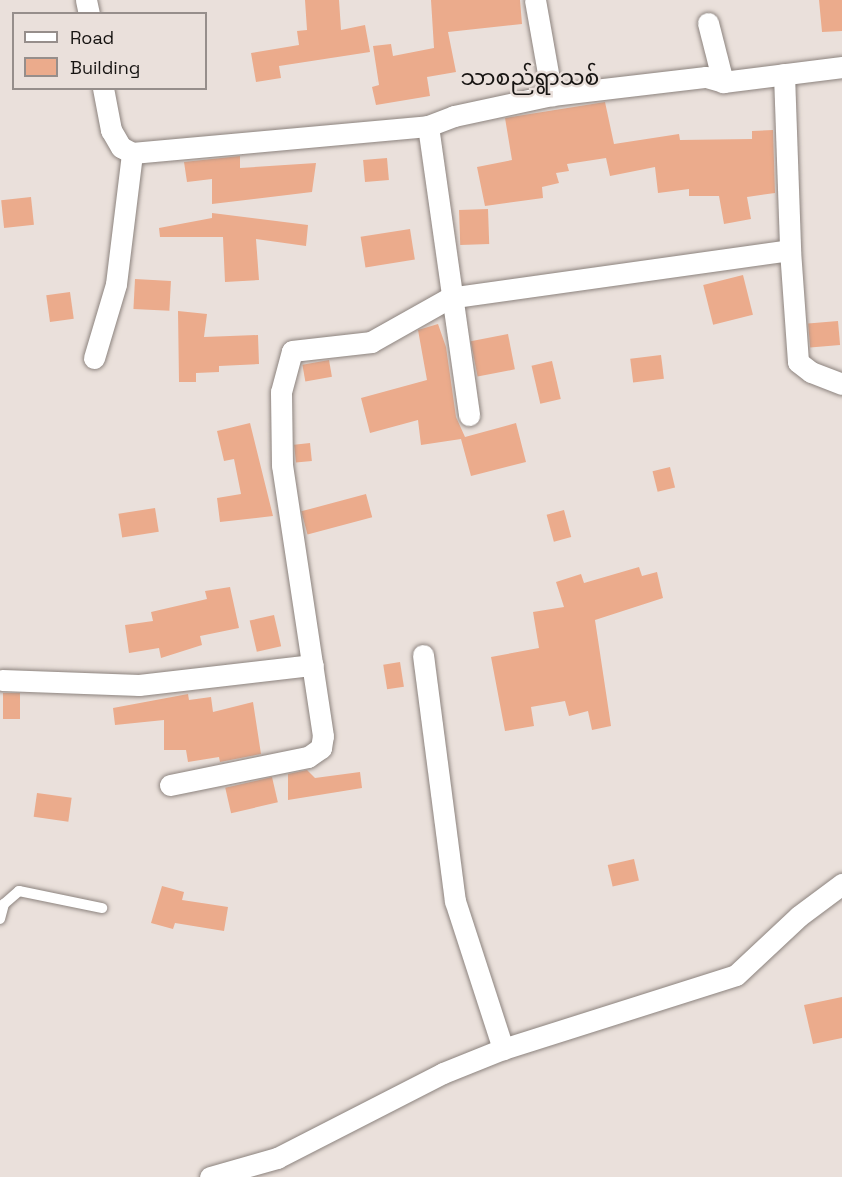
<!DOCTYPE html>
<meta charset="utf-8">
<style>
body{margin:0}
#map{position:relative;width:842px;height:1177px;overflow:hidden;background:#eae0db;font-family:"Space Grotesk","Noto Sans Myanmar",sans-serif}
div>[style]{position:absolute}
.building>*{inset:0;background:#ebab8c;transform-origin:0 0}
.roads{filter:drop-shadow(0 0 2px #8c837e) drop-shadow(0 0 2px #8c837e)}
.lane>*{height:10px;margin:-5px;padding:0 5px;transform-origin:5px;border-radius:5px;background:#fff}
.street>*{height:21px;margin:-10.5px;padding:0 10.5px;transform-origin:10.5px;border-radius:10.5px;background:#fff}
span{translate:-50% -50%;white-space:nowrap;text-align:center;line-height:1.15;-webkit-text-stroke:5px #eae0db;paint-order:stroke}
.quarter-label{font-size:22px;color:#171412}
.legend{position:absolute;left:12px;top:12px;width:195px;height:78px;box-sizing:border-box;background:#eae0db;border:2px solid #968e8b;margin:0;padding:8px 10px;list-style:none;font-size:18px;color:#171412}
.legend li{display:flex;align-items:center;gap:12px;height:30px}
.legend b{width:30px;border:2px solid #968e8b}
</style>
<div id="map">
<div class="building">
<i style="clip-path:polygon(305px 0,339px 0,341px 30px,365px 25px,370px 52px,279px 66px,281px 78px,256px 82px,251px 53px,299px 45px,297px 31px,307px 30px)"></i>
<i style="clip-path:polygon(431px 0,520px 0,522px 24px,448px 32px,456px 72px,427px 77px,430px 96px,376px 105px,372px 87px,379px 85px,373px 46px,391px 44px,393px 56px,434px 48px)"></i>
<i style="clip-path:polygon(819px 0,842px 0,842px 31px,822px 32px)"></i>
<i style="clip-path:polygon(605px 102px,614px 144px,679px 134px,680px 140px,752px 139px,752px 131px,773px 130px,775px 193px,747px 197px,751px 219px,724px 224px,719px 196px,689px 196px,689px 189px,658px 193px,655px 167px,610px 176px,606px 158px,567px 164px,569px 171px,556px 173px,559px 183px,542px 187px,543px 198px,485px 206px,477px 167px,512px 160px,505px 118px)"></i>
<i style="clip-path:polygon(240px 156px,240px 168px,316px 163px,312px 192px,212px 204px,212px 179px,187px 182px,184px 162px)"></i>
<i style="left:387px;top:158px;width:22px;height:24px;rotate:85deg"></i>
<i style="left:31px;top:197px;width:28px;height:30px;rotate:84deg"></i>
<i style="left:488px;top:209px;width:35px;height:29px;rotate:88deg"></i>
<i style="clip-path:polygon(212px 213px,308px 225px,306px 246px,256px 239px,259px 280px,225px 282px,223px 237px,160px 237px,159px 228px,212px 218px)"></i>
<i style="left:410px;top:229px;width:31px;height:50px;rotate:81deg"></i>
<i style="left:743px;top:275px;width:41px;height:41px;rotate:76deg"></i>
<i style="left:135px;top:279px;width:36px;height:30px;rotate:3deg"></i>
<i style="left:70px;top:292px;width:27px;height:24px;rotate:82deg"></i>
<i style="clip-path:polygon(178px 311px,207px 314px,204px 337px,258px 335px,259px 364px,219px 366px,219px 372px,196px 373px,196px 382px,179px 382px)"></i>
<i style="left:838px;top:321px;width:24px;height:30px;rotate:85deg"></i>
<i style="clip-path:polygon(438px 324px,446px 347px,456px 417px,465px 437px,516px 423px,526px 462px,471px 476px,461px 439px,421px 445px,418px 420px,370px 433px,361px 398px,427px 380px,418px 330px)"></i>
<i style="left:508px;top:334px;width:36px;height:38px;rotate:79deg"></i>
<i style="left:661px;top:355px;width:24px;height:31px;rotate:83deg"></i>
<i style="left:329px;top:360px;width:17px;height:27px;rotate:80deg"></i>
<i style="left:552px;top:361px;width:39px;height:21px;rotate:77deg"></i>
<i style="clip-path:polygon(250px 423px,273px 516px,220px 522px,217px 498px,241px 494px,234px 459px,224px 461px,217px 431px)"></i>
<i style="left:310px;top:443px;width:18px;height:16px;rotate:84deg"></i>
<i style="left:670px;top:467px;width:21px;height:18px;rotate:76deg"></i>
<i style="left:366px;top:494px;width:24px;height:67px;rotate:75deg"></i>
<i style="left:155px;top:508px;width:24px;height:37px;rotate:81deg"></i>
<i style="left:564px;top:510px;width:28px;height:18px;rotate:75deg"></i>
<i style="clip-path:polygon(639px 567px,642px 576px,657px 572px,663px 598px,595px 620px,611px 726px,592px 730px,588px 711px,569px 716px,565px 701px,531px 707px,534px 726px,505px 731px,491px 657px,539px 648px,533px 612px,564px 607px,556px 582px,581px 574px,584px 583px)"></i>
<i style="clip-path:polygon(230px 587px,239px 628px,200px 636px,202px 645px,161px 658px,159px 648px,129px 653px,125px 625px,153px 621px,151px 612px,207px 599px,205px 591px)"></i>
<i style="left:274px;top:615px;width:32px;height:25px;rotate:77deg"></i>
<i style="left:400px;top:662px;width:25px;height:17px;rotate:81deg"></i>
<i style="left:3px;top:693px;width:17px;height:26px"></i>
<i style="clip-path:polygon(188px 694px,189px 700px,211px 697px,213px 712px,253px 702px,261px 754px,220px 762px,219px 757px,188px 762px,186px 750px,164px 750px,164px 720px,115px 725px,113px 708px)"></i>
<i style="clip-path:polygon(307px 770px,315px 778px,360px 772px,362px 788px,288px 800px,288px 774px)"></i>
<i style="left:272px;top:777px;width:26px;height:48px;rotate:77deg"></i>
<i style="left:37px;top:793px;width:35px;height:24px;rotate:8deg"></i>
<i style="left:634px;top:859px;width:22px;height:27px;rotate:77deg"></i>
<i style="clip-path:polygon(162px 886px,184px 892px,182px 900px,228px 907px,224px 931px,175px 923px,173px 929px,151px 923px)"></i>
<i style="clip-path:polygon(842px 997px,842px 1038px,813px 1044px,804px 1005px)"></i>
</div>
<div class="roads">
<div class="lane">
<i style="left:0;top:919px;width:16px;rotate:-75deg"></i>
<i style="left:4px;top:904px;width:20px;rotate:-41deg"></i>
<i style="left:19px;top:891px;width:85px;rotate:11.6deg"></i>
</div>
<div class="street">
<i style="left:86px;top:0;width:14px;rotate:78deg"></i>
<i style="left:535px;top:0;width:97px;rotate:79.9deg"></i>
<i style="left:708px;top:23px;width:61px;rotate:75.7deg"></i>
<i style="left:784px;top:74px;width:176px;rotate:88deg"></i>
<i style="left:103px;top:88px;width:43px;rotate:79.2deg"></i>
<i style="left:111px;top:130px;width:20px;rotate:60deg"></i>
<i style="left:121px;top:147px;width:13px;rotate:29deg"></i>
<i style="left:132px;top:153px;width:297px;rotate:-5.2deg"></i>
<i style="left:428px;top:126px;width:28px;rotate:-21deg"></i>
<i style="left:454px;top:116px;width:100px;rotate:-12.1deg"></i>
<i style="left:552px;top:95px;width:155px;rotate:-6.7deg"></i>
<i style="left:706px;top:77px;width:18px;rotate:16deg"></i>
<i style="left:723px;top:82px;width:120px;rotate:-7.2deg"></i>
<i style="left:428px;top:126px;width:292px;rotate:81.9deg"></i>
<i style="left:94px;top:358px;width:77px;rotate:-73.4deg"></i>
<i style="left:116px;top:284px;width:132px;rotate:-83deg"></i>
<i style="left:423px;top:655px;width:248px;rotate:82.6deg"></i>
<i style="left:455px;top:901px;width:156px;rotate:72deg"></i>
<i style="left:2px;top:680px;width:137px;rotate:2.1deg"></i>
<i style="left:139px;top:685px;width:175px;rotate:-6.6deg"></i>
<i style="left:170px;top:785px;width:141px;rotate:-11.5deg"></i>
<i style="left:308px;top:757px;width:16px;rotate:-35deg"></i>
<i style="left:321px;top:748px;width:12px;rotate:-81deg"></i>
<i style="left:323px;top:736px;width:274px;rotate:-98.6deg"></i>
<i style="left:282px;top:465px;width:73px;rotate:-90.8deg"></i>
<i style="left:281px;top:392px;width:42px;rotate:-75deg"></i>
<i style="left:292px;top:351px;width:80px;rotate:-6.5deg"></i>
<i style="left:371px;top:342px;width:90px;rotate:-29.4deg"></i>
<i style="left:449px;top:298px;width:344px;rotate:-8deg"></i>
<i style="left:790px;top:250px;width:112px;rotate:85.9deg"></i>
<i style="left:798px;top:362px;width:16px;rotate:38deg"></i>
<i style="left:811px;top:372px;width:33px;rotate:21deg"></i>
<i style="left:210px;top:1177px;width:70px;rotate:-15.8deg"></i>
<i style="left:277px;top:1158px;width:186px;rotate:-27.1deg"></i>
<i style="left:443px;top:1073px;width:65px;rotate:-21.8deg"></i>
<i style="left:503px;top:1049px;width:244px;rotate:-17.6deg"></i>
<i style="left:736px;top:975px;width:86px;rotate:-43.1deg"></i>
<i style="left:799px;top:916px;width:54px;rotate:-36.7deg"></i>
</div>
</div>
<div class="quarter-label">
<span style="left:530px;top:78px">သာစည်ရွာသစ်</span>
</div>
<ul class="legend">
<li><b style="height:8px;background:#fff"></b>Road</li>
<li><b style="height:16px;background:#ebab8c"></b>Building</li>
</ul>
</div>
